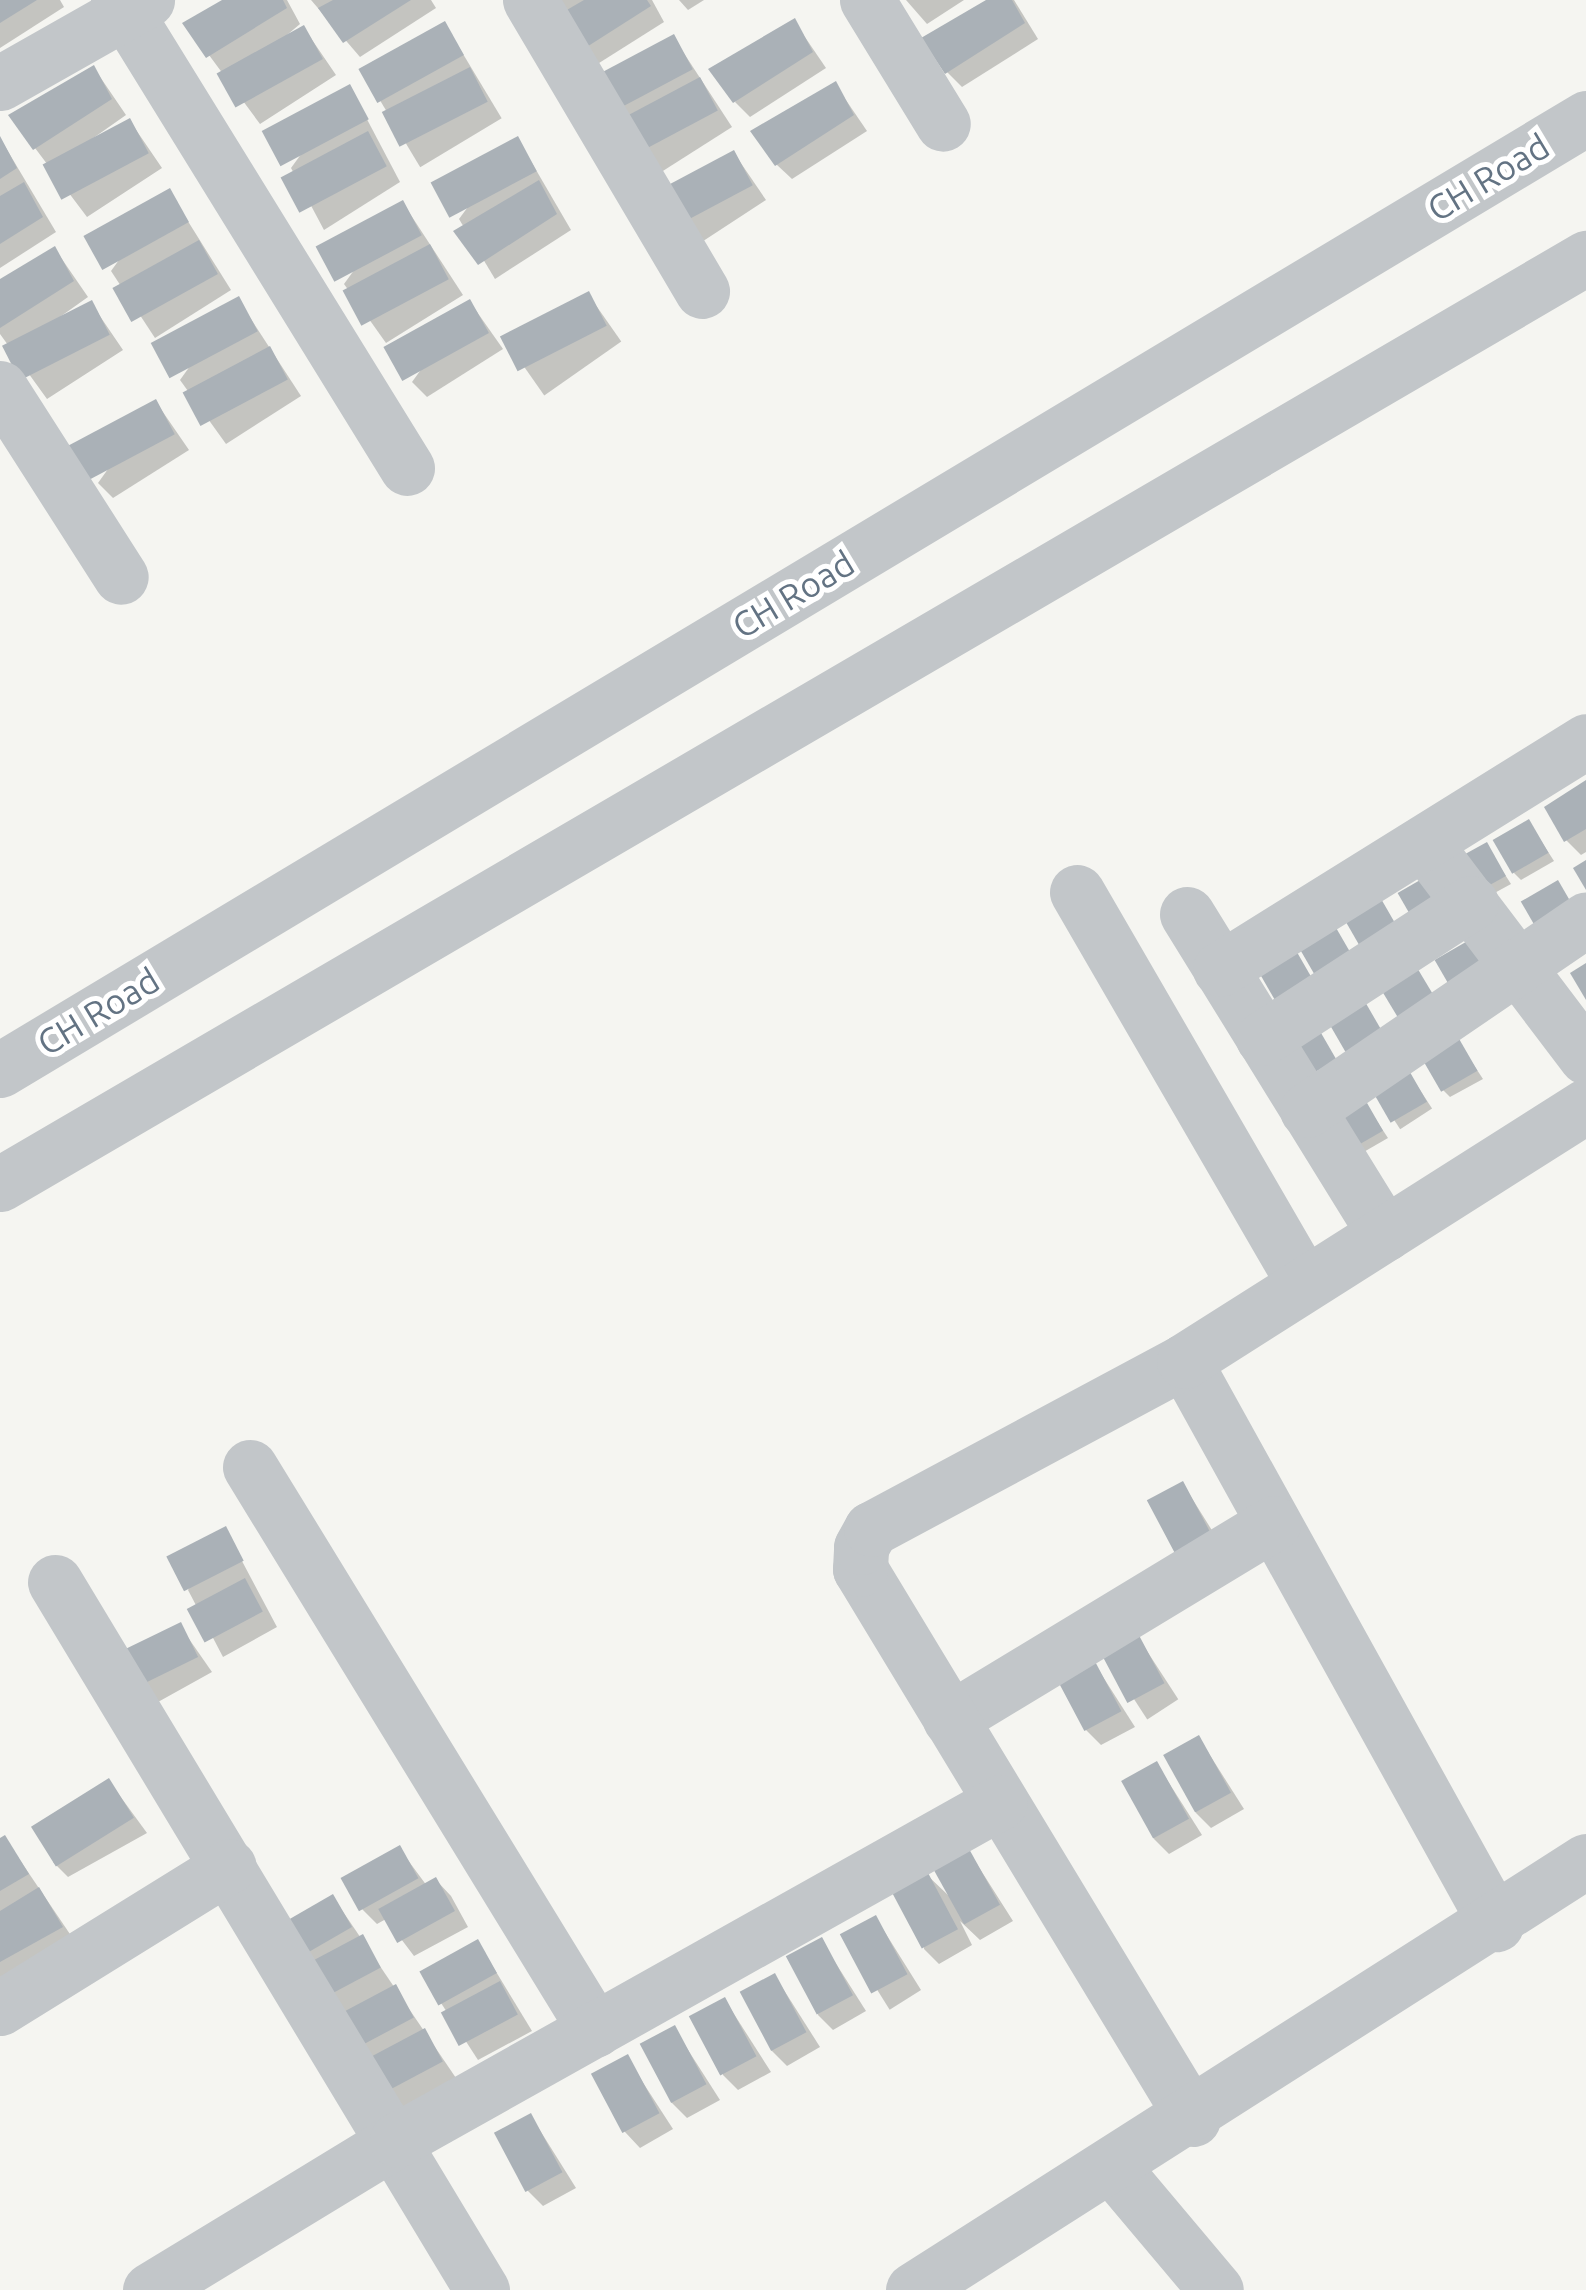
<!DOCTYPE html>
<style>
body{margin:0}
#map{position:relative;width:1586px;height:2290px;overflow:hidden;background:#f5f5f1;font-family:Ubuntu,sans-serif}
div>[style]{position:absolute}
.shadow>*{inset:0;background:#0003;transform-origin:0 0}
.building>*{inset:0;background:#aab1b7;transform-origin:0 0}
.minor>*{height:55px;margin:-27.5px;padding:0 27.5px;transform-origin:27.5px;border-radius:27.5px;background:#c2c6c9}
span{translate:-50% -50%;white-space:nowrap;text-align:center;line-height:1.15;-webkit-text-stroke:10px #fff;paint-order:stroke}
.street-label{font-size:35px;color:#637383}
</style>
<div id="map">
<div class="shadow">
<i style="clip-path:polygon(0 0,60px 0,64px 7px,0 48px)"></i>
<i style="clip-path:polygon(227px 0,287px 0,300px 24px,274px 46px,304px 28px,336px 75px,260px 124px,186px 24px)"></i>
<i style="clip-path:polygon(311px 0,431px 0,436px 8px,360px 57px)"></i>
<i style="clip-path:polygon(540px 0,652px 0,664px 22px,588px 70px)"></i>
<i style="clip-path:polygon(679px 0,704px 0,688px 10px)"></i>
<i style="clip-path:polygon(906px 0,964px 0,927px 24px)"></i>
<i style="clip-path:polygon(991px 0,1014px 0,1038px 39px,962px 87px,947px 72px)"></i>
<i style="clip-path:polygon(794px 21px,826px 68px,750px 117px,735px 102px)"></i>
<i style="left:445px;top:24px;width:110px;height:95px;rotate:59deg"></i>
<i style="clip-path:polygon(674px 38px,732px 127px,655px 176px,615px 118px)"></i>
<i style="clip-path:polygon(94px 68px,126px 115px,55px 165px,130px 121px,162px 168px,87px 217px,35px 148px)"></i>
<i style="clip-path:polygon(835px 84px,867px 131px,792px 179px,776px 164px)"></i>
<i style="clip-path:polygon(350px 87px,400px 182px,324px 230px,291px 168px)"></i>
<i style="clip-path:polygon(0 138px,56px 232px,0 268px)"></i>
<i style="clip-path:polygon(518px 139px,571px 230px,495px 279px,459px 219px)"></i>
<i style="clip-path:polygon(734px 153px,766px 200px,691px 249px,675px 233px)"></i>
<i style="clip-path:polygon(169px 191px,231px 290px,155px 338px,111px 271px)"></i>
<i style="clip-path:polygon(403px 203px,463px 295px,386px 343px,344px 284px)"></i>
<i style="clip-path:polygon(55px 249px,88px 297px,19px 346px,91px 303px,123px 350px,47px 399px,0 334px,0 282px)"></i>
<i style="left:588px;top:294px;width:58px;height:94px;rotate:55deg"></i>
<i style="clip-path:polygon(238px 299px,301px 396px,226px 444px,180px 380px)"></i>
<i style="clip-path:polygon(470px 302px,503px 349px,427px 397px,412px 382px)"></i>
<i style="clip-path:polygon(156px 402px,189px 450px,113px 498px,98px 483px)"></i>
<i style="clip-path:polygon(1586px 783px,1586px 852px,1581px 855px,1566px 840px)"></i>
<i style="clip-path:polygon(1529px 822px,1554px 861px,1521px 880px,1514px 873px)"></i>
<i style="clip-path:polygon(1486px 845px,1511px 884px,1478px 902px)"></i>
<i style="clip-path:polygon(1458px 1041px,1483px 1079px,1450px 1097px,1443px 1090px)"></i>
<i style="left:1407px;top:1070px;width:46px;height:38px;rotate:57deg"></i>
<i style="clip-path:polygon(1363px 1100px,1388px 1138px,1355px 1157px)"></i>
<i style="clip-path:polygon(1183px 1484px,1228px 1556px,1195px 1574px)"></i>
<i style="clip-path:polygon(225px 1529px,277px 1627px,223px 1657px,188px 1590px)"></i>
<i style="clip-path:polygon(180px 1626px,212px 1672px,158px 1702px,125px 1655px)"></i>
<i style="left:1132px;top:1628px;width:85px;height:37px;rotate:57deg"></i>
<i style="clip-path:polygon(1089px 1655px,1135px 1727px,1101px 1745px,1086px 1730px)"></i>
<i style="clip-path:polygon(1199px 1738px,1244px 1809px,1211px 1828px,1196px 1813px)"></i>
<i style="clip-path:polygon(1157px 1764px,1202px 1835px,1169px 1854px,1154px 1839px)"></i>
<i style="clip-path:polygon(109px 1781px,147px 1833px,68px 1877px,53px 1862px)"></i>
<i style="clip-path:polygon(5px 1838px,76px 1943px,0 1985px,0 1841px)"></i>
<i style="clip-path:polygon(399px 1848px,427px 1886px,436px 1880px,451px 1896px,468px 1927px,414px 1956px,386px 1919px,377px 1924px,362px 1909px)"></i>
<i style="clip-path:polygon(968px 1850px,1013px 1921px,980px 1940px,960px 1921px,972px 1945px,939px 1964px,924px 1949px,926px 1874px,949px 1896px)"></i>
<i style="clip-path:polygon(333px 1897px,456px 2078px,403px 2108px,296px 1958px)"></i>
<i style="left:876px;top:1918px;width:85px;height:37px;rotate:58deg"></i>
<i style="clip-path:polygon(821px 1940px,866px 2011px,833px 2030px,818px 2015px)"></i>
<i style="clip-path:polygon(478px 1942px,532px 2031px,478px 2060px,441px 2003px)"></i>
<i style="clip-path:polygon(775px 1976px,820px 2047px,787px 2066px,772px 2051px)"></i>
<i style="clip-path:polygon(725px 2000px,771px 2072px,738px 2090px,723px 2075px)"></i>
<i style="clip-path:polygon(674px 2028px,720px 2100px,687px 2118px,672px 2103px)"></i>
<i style="clip-path:polygon(627px 2058px,673px 2129px,640px 2148px,625px 2132px)"></i>
<i style="clip-path:polygon(531px 2116px,576px 2188px,543px 2206px,528px 2191px)"></i>
</div>
<div class="building">
<i style="clip-path:polygon(0 0,37px 0,0 23px)"></i>
<i style="clip-path:polygon(222px 0,283px 0,287px 8px,206px 58px,182px 23px)"></i>
<i style="clip-path:polygon(333px 0,411px 0,343px 43px,318px 8px)"></i>
<i style="clip-path:polygon(584px 0,647px 0,651px 6px,571px 57px,546px 22px)"></i>
<i style="clip-path:polygon(986px 0,1012px 0,1025px 23px,945px 74px,921px 38px)"></i>
<i style="clip-path:polygon(795px 18px,813px 52px,733px 103px,708px 69px)"></i>
<i style="left:445px;top:21px;width:39px;height:99px;rotate:61deg"></i>
<i style="left:304px;top:25px;width:39px;height:100px;rotate:61deg"></i>
<i style="left:674px;top:34px;width:40px;height:99px;rotate:62deg"></i>
<i style="clip-path:polygon(94px 65px,112px 99px,33px 150px,8px 115px)"></i>
<i style="left:470px;top:67px;width:39px;height:99px;rotate:63deg"></i>
<i style="left:700px;top:77px;width:38px;height:100px;rotate:62deg"></i>
<i style="clip-path:polygon(836px 81px,854px 115px,775px 166px,750px 131px)"></i>
<i style="left:350px;top:84px;width:40px;height:100px;rotate:62deg"></i>
<i style="left:130px;top:118px;width:40px;height:99px;rotate:62deg"></i>
<i style="left:368px;top:131px;width:40px;height:99px;rotate:62deg"></i>
<i style="clip-path:polygon(0 136px,17px 168px,0 179px)"></i>
<i style="left:518px;top:136px;width:40px;height:99px;rotate:62deg"></i>
<i style="left:734px;top:150px;width:40px;height:99px;rotate:62deg"></i>
<i style="clip-path:polygon(539px 180px,557px 214px,478px 265px,453px 231px)"></i>
<i style="clip-path:polygon(24px 182px,43px 217px,0 244px,0 196px)"></i>
<i style="left:170px;top:188px;width:39px;height:99px;rotate:61deg"></i>
<i style="left:403px;top:200px;width:40px;height:99px;rotate:62deg"></i>
<i style="left:199px;top:240px;width:39px;height:99px;rotate:61deg"></i>
<i style="left:430px;top:244px;width:40px;height:99px;rotate:62deg"></i>
<i style="clip-path:polygon(55px 246px,74px 281px,0 328px,0 279px)"></i>
<i style="left:589px;top:291px;width:39px;height:100px;rotate:63deg"></i>
<i style="left:239px;top:296px;width:40px;height:100px;rotate:62deg"></i>
<i style="left:470px;top:299px;width:39px;height:99px;rotate:61deg"></i>
<i style="left:92px;top:300px;width:39px;height:101px;rotate:63deg"></i>
<i style="left:270px;top:346px;width:38px;height:99px;rotate:62deg"></i>
<i style="left:156px;top:399px;width:40px;height:99px;rotate:62deg"></i>
<i style="clip-path:polygon(1586px 780px,1586px 829px,1564px 842px,1544px 807px)"></i>
<i style="left:1529px;top:819px;width:39px;height:42px;rotate:60deg"></i>
<i style="left:1487px;top:842px;width:39px;height:43px;rotate:61deg"></i>
<i style="clip-path:polygon(1586px 860px,1586px 890px,1573px 868px)"></i>
<i style="left:1434px;top:872px;width:40px;height:42px;rotate:60deg"></i>
<i style="left:1558px;top:880px;width:39px;height:43px;rotate:60deg"></i>
<i style="left:1380px;top:897px;width:40px;height:42px;rotate:60deg"></i>
<i style="left:1335px;top:926px;width:39px;height:42px;rotate:60deg"></i>
<i style="left:1471px;top:939px;width:39px;height:42px;rotate:60deg"></i>
<i style="left:1294px;top:947px;width:40px;height:43px;rotate:60deg"></i>
<i style="clip-path:polygon(1586px 963px,1586px 1000px,1570px 973px)"></i>
<i style="left:1416px;top:966px;width:39px;height:42px;rotate:59deg"></i>
<i style="left:1364px;top:1000px;width:39px;height:42px;rotate:60deg"></i>
<i style="left:1317px;top:1026px;width:39px;height:42px;rotate:60deg"></i>
<i style="left:1458px;top:1037px;width:39px;height:42px;rotate:60deg"></i>
<i style="left:1407px;top:1067px;width:40px;height:42px;rotate:60deg"></i>
<i style="left:1363px;top:1096px;width:40px;height:42px;rotate:60deg"></i>
<i style="left:1183px;top:1481px;width:67px;height:41px;rotate:62deg"></i>
<i style="left:226px;top:1526px;width:39px;height:67px;rotate:63deg"></i>
<i style="left:245px;top:1578px;width:38px;height:66px;rotate:62deg"></i>
<i style="left:181px;top:1622px;width:39px;height:67px;rotate:64deg"></i>
<i style="left:1133px;top:1624px;width:67px;height:42px;rotate:62deg"></i>
<i style="left:1090px;top:1652px;width:67px;height:42px;rotate:62deg"></i>
<i style="left:1199px;top:1735px;width:66px;height:41px;rotate:61deg"></i>
<i style="left:1157px;top:1761px;width:66px;height:41px;rotate:61deg"></i>
<i style="left:109px;top:1778px;width:47px;height:92px;rotate:58deg"></i>
<i style="clip-path:polygon(5px 1835px,29px 1874px,0 1891px,0 1838px)"></i>
<i style="left:400px;top:1845px;width:38px;height:68px;rotate:61deg"></i>
<i style="left:968px;top:1847px;width:66px;height:41px;rotate:61deg"></i>
<i style="left:927px;top:1871px;width:66px;height:41px;rotate:62deg"></i>
<i style="left:436px;top:1877px;width:39px;height:66px;rotate:61deg"></i>
<i style="clip-path:polygon(39px 1887px,63px 1927px,0 1962px,0 1911px)"></i>
<i style="left:333px;top:1894px;width:38px;height:67px;rotate:60deg"></i>
<i style="left:876px;top:1915px;width:67px;height:41px;rotate:62deg"></i>
<i style="left:363px;top:1934px;width:38px;height:66px;rotate:62deg"></i>
<i style="left:822px;top:1937px;width:66px;height:41px;rotate:62deg"></i>
<i style="left:478px;top:1939px;width:39px;height:67px;rotate:61deg"></i>
<i style="left:775px;top:1973px;width:67px;height:40px;rotate:62deg"></i>
<i style="left:500px;top:1981px;width:38px;height:67px;rotate:62deg"></i>
<i style="left:396px;top:1984px;width:38px;height:66px;rotate:62deg"></i>
<i style="left:725px;top:1997px;width:67px;height:41px;rotate:62deg"></i>
<i style="left:675px;top:2025px;width:67px;height:40px;rotate:62deg"></i>
<i style="left:425px;top:2028px;width:38px;height:66px;rotate:62deg"></i>
<i style="left:628px;top:2054px;width:67px;height:42px;rotate:62deg"></i>
<i style="left:531px;top:2113px;width:67px;height:42px;rotate:62deg"></i>
</div>
<div class="minor">
<i style="left:118px;top:0;width:550px;rotate:58.3deg"></i>
<i style="left:530px;top:0;width:338px;rotate:59.4deg"></i>
<i style="left:867px;top:0;width:145px;rotate:58.5deg"></i>
<i style="left:0;top:83px;width:169px;rotate:-29.5deg"></i>
<i style="left:0;top:388px;width:224px;rotate:57.4deg"></i>
<i style="left:1424px;top:843px;width:268px;rotate:52.9deg"></i>
<i style="left:1077px;top:892px;width:452px;rotate:59.9deg"></i>
<i style="left:1187px;top:914px;width:376px;rotate:58.3deg"></i>
<i style="left:1220px;top:969px;width:431px;rotate:-31.9deg"></i>
<i style="left:1263px;top:1038px;width:248px;rotate:-33deg"></i>
<i style="left:0;top:1070px;width:1850px;rotate:-30.97deg"></i>
<i style="left:1307px;top:1110px;width:338px;rotate:-34.3deg"></i>
<i style="left:0;top:1184px;width:1837px;rotate:-30.28deg"></i>
<i style="left:1184px;top:1361px;width:644px;rotate:61.01deg"></i>
<i style="left:250px;top:1467px;width:660px;rotate:58.5deg"></i>
<i style="left:55px;top:1582px;width:827px;rotate:58.91deg"></i>
<i style="left:950px;top:1719px;width:378px;rotate:-31.2deg"></i>
<i style="left:0;top:2008px;width:269px;rotate:-31.8deg"></i>
<i style="left:1193px;top:2119px;width:643px;rotate:-121.19deg"></i>
<i style="left:860px;top:1569px;width:22px;rotate:-87deg"></i>
<i style="left:861px;top:1547px;width:21px;rotate:-61deg"></i>
<i style="left:871px;top:1529px;width:355px;rotate:-28.2deg"></i>
<i style="left:1184px;top:1361px;width:476px;rotate:-32.4deg"></i>
<i style="left:1114px;top:2169px;width:158px;rotate:49.9deg"></i>
<i style="left:150px;top:2290px;width:289px;rotate:-31.3deg"></i>
<i style="left:397px;top:2140px;width:691px;rotate:-29.27deg"></i>
<i style="left:913px;top:2290px;width:798px;rotate:-32.52deg"></i>
</div>
<div class="street-label">
<span style="left:1488px;top:177px;rotate:-31deg">CH Road</span>
<span style="left:793px;top:594px;rotate:-31deg">CH Road</span>
<span style="left:98px;top:1011px;rotate:-31deg">CH Road</span>
</div>
</div>
